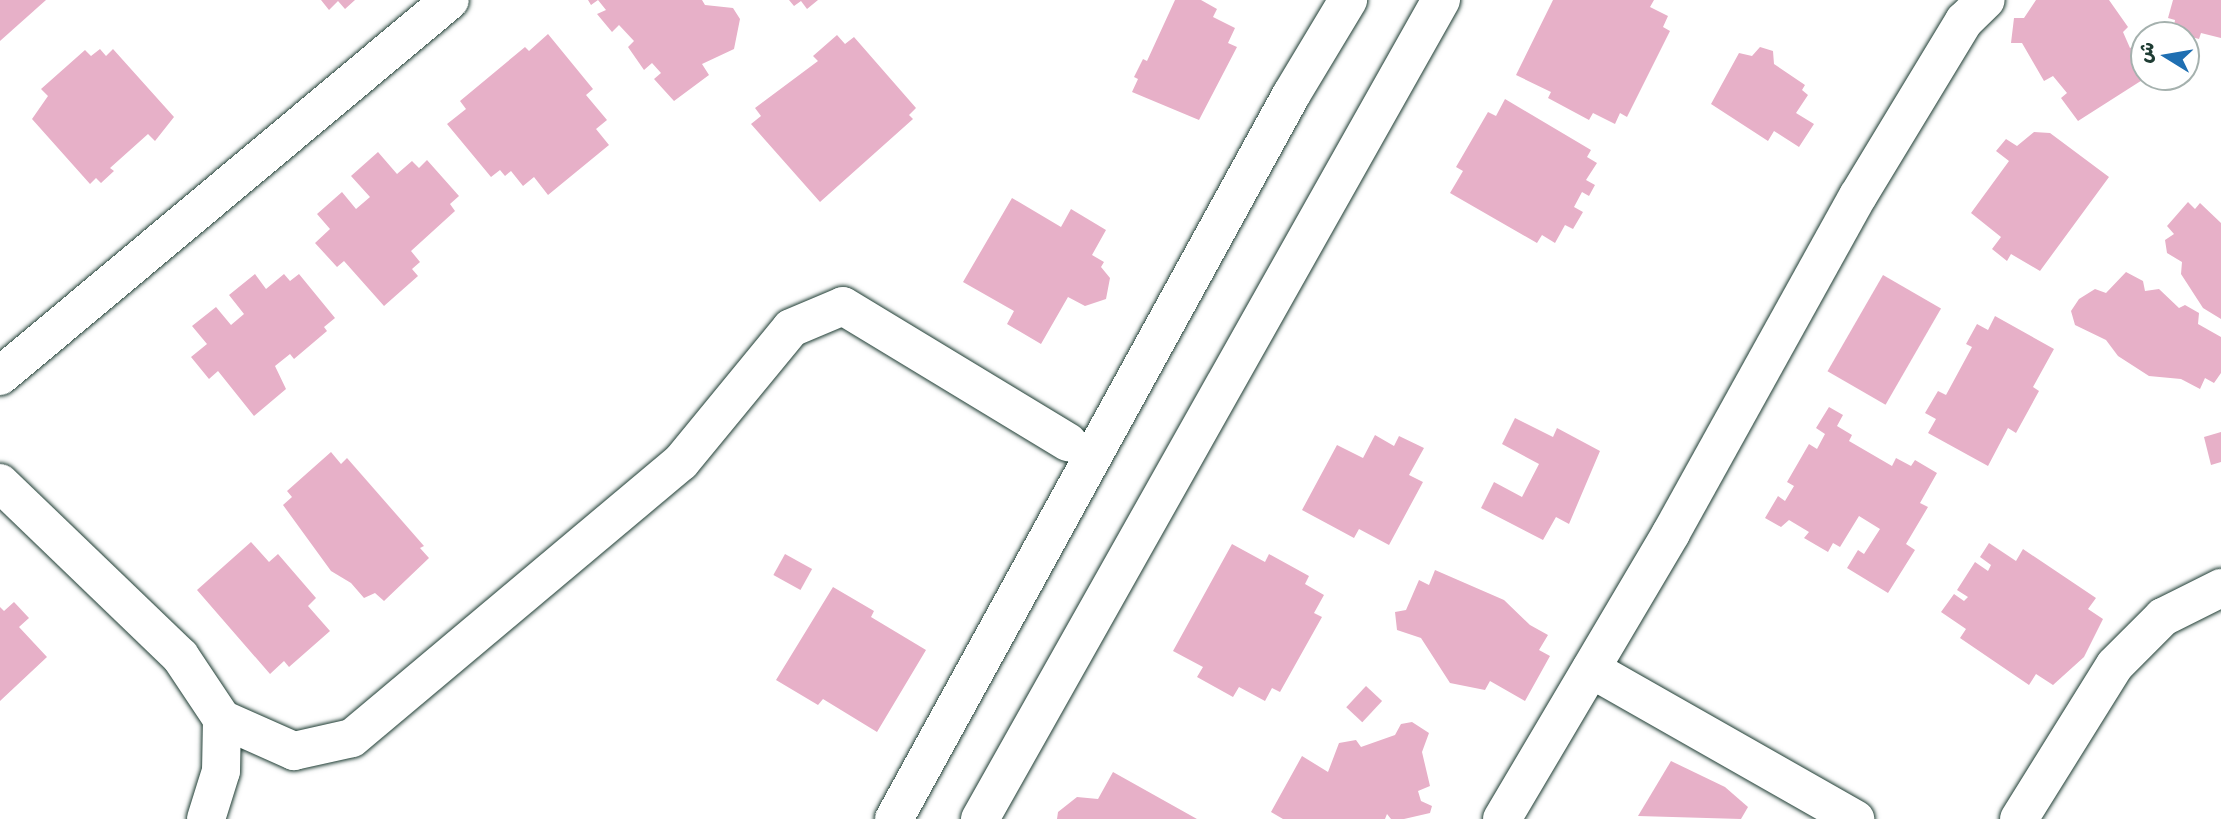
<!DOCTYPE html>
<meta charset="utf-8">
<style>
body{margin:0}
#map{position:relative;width:2221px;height:819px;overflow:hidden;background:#fff;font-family:"Shantell Sans","Playpen Sans Arabic",sans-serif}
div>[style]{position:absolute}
.building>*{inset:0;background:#e7b0c8;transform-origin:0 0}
.roads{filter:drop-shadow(0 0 2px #1f3d34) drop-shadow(0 0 2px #1f3d34)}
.minor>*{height:38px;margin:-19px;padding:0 19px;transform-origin:19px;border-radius:19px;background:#fff}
span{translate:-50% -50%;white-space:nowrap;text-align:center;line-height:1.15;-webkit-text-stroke:5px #fff;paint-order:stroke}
.north{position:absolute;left:2130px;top:21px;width:70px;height:70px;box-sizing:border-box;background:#fff;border:2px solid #a5b1ae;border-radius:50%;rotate:281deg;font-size:19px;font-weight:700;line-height:28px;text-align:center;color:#1f3d34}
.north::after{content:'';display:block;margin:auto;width:24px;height:32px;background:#1f6fb2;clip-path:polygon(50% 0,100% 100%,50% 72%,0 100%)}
</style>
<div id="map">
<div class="building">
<i style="clip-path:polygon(0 0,46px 0,0 41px)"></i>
<i style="clip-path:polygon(321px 0,355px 0,345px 9px,338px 1px,329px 10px)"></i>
<i style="clip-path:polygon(588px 0,702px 0,705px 5px,733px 8px,740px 19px,734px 49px,702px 64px,709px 75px,674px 101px,654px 79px,661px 73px,652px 63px,644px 70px,628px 47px,634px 41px,619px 25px,612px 32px,597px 14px,606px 10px,598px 0,591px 5px)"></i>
<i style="clip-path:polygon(789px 0,818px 0,807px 9px,801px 1px,794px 6px)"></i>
<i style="clip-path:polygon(1175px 0,1201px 0,1217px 9px,1213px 17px,1235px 28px,1228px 43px,1237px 47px,1199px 120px,1132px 92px,1138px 79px,1134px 77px,1143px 59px,1147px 61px)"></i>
<i style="clip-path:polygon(1553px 0,1654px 0,1650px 7px,1668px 16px,1663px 27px,1670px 31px,1627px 117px,1620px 113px,1615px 124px,1593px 113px,1589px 120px,1548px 98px,1551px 92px,1516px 75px)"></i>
<i style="clip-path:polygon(2036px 0,2109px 0,2128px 27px,2123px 32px,2130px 48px,2140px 43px,2147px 77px,2078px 121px,2061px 98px,2067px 93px,2053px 76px,2044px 81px,2022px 43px,2011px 43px,2014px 18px,2024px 18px)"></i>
<i style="clip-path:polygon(2173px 0,2221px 0,2221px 38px,2201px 33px,2199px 39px,2173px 32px,2175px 20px,2168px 18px)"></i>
<i style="clip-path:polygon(548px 34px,593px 89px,586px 95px,607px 120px,596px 129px,609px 145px,548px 195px,534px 177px,523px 186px,511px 171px,505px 176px,500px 170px,491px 177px,447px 124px,466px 109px,460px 101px,525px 47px,529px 51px)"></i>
<i style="clip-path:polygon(837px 35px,845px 44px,854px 37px,916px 108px,909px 115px,913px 119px,820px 202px,751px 124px,761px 116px,755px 108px,818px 61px,813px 56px)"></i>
<i style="clip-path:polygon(1760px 47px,1773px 51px,1774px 64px,1805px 85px,1802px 90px,1808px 95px,1796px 113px,1814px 124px,1799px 147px,1774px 131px,1768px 141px,1711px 104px,1739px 53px,1752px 56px)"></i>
<i style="clip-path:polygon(100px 49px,106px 56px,113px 49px,174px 117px,155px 141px,148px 134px,110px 168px,114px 171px,101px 183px,96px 178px,90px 184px,32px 119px,48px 96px,41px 89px,85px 50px,91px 56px)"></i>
<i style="clip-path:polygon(1505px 99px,1591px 150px,1587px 157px,1597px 163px,1586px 180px,1595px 185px,1589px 196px,1582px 192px,1574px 207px,1583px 212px,1573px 229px,1565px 225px,1555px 243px,1542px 235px,1537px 243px,1450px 193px,1463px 171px,1456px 167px,1488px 112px,1496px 116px)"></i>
<i style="clip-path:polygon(2034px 132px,2050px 133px,2109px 177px,2040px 271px,2011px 254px,2007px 261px,1992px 249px,2001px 237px,1971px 213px,2009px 161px,1996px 151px,2006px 139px,2017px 146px)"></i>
<i style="clip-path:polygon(378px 152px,397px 174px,412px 161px,419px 168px,427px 160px,459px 196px,450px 204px,455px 211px,411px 251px,420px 262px,412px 269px,418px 276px,384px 306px,344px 261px,337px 267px,315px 243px,330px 229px,317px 214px,342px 192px,356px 209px,370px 197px,351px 176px)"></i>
<i style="clip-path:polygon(1012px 198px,1061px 227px,1071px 209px,1106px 230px,1092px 255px,1104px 262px,1101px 267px,1110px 278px,1106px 299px,1085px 306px,1068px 297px,1041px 344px,1007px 324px,1014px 311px,963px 282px)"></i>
<i style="clip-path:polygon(2188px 202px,2195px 209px,2200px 203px,2221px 223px,2221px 319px,2203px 308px,2181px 274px,2182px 262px,2167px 253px,2165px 240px,2174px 234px,2167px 226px)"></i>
<i style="clip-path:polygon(2126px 272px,2143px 281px,2145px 291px,2159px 289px,2179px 308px,2185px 305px,2199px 313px,2198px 324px,2221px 337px,2221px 373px,2214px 383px,2205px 378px,2200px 389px,2181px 379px,2149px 376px,2118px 356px,2106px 340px,2075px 325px,2071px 311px,2079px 299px,2095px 289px,2106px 293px)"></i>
<i style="clip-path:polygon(255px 274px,266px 289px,284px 274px,290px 281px,299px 274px,335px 318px,324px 327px,327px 331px,294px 359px,290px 354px,275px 366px,286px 389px,254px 416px,218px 371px,209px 379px,191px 357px,207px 344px,192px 326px,216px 307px,231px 325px,244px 314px,229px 295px)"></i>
<i style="left:1883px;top:275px;width:67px;height:111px;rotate:30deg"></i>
<i style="clip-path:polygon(1995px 316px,2054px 349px,2033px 387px,2039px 391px,2016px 433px,2008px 428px,1988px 466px,1928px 433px,1936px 419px,1925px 413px,1938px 391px,1946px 395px,1972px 347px,1966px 344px,1977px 324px,1988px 330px)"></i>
<i style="clip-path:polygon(1829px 407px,1843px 415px,1837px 426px,1852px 435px,1849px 441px,1892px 466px,1896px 458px,1911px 466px,1915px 460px,1937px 473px,1920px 503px,1928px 507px,1906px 544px,1915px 550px,1888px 593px,1847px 568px,1858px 550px,1864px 554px,1880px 529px,1859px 516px,1840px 547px,1833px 543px,1828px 552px,1804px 538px,1809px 532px,1789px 520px,1781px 527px,1765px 518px,1778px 496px,1785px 501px,1794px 486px,1787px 482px,1809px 444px,1817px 449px,1825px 434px,1816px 428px)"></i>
<i style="clip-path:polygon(1515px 418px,1553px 437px,1557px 428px,1600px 451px,1569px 524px,1556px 517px,1543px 540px,1481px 508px,1494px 482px,1522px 497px,1539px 464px,1502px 444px)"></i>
<i style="clip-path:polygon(2221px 432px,2221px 462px,2211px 465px,2204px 437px)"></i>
<i style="clip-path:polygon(1375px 435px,1394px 446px,1399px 436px,1424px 448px,1409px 475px,1423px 482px,1389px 545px,1359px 529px,1354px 538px,1302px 510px,1337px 445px,1363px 458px)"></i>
<i style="clip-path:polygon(331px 452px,341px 464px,347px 458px,424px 546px,420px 548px,429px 558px,384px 601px,375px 593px,364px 598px,351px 583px,331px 571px,283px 505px,292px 497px,287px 491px)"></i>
<i style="clip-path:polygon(251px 542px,269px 562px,278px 554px,316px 598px,308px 606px,330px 631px,289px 667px,284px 661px,270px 674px,197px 590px)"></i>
<i style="clip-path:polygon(1989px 543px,2016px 561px,2023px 549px,2096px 598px,2088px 609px,2103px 619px,2084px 657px,2053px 685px,2036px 674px,2029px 685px,1960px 638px,1966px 629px,1941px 612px,1954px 594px,1964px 601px,1968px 597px,1957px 590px,1975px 562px,1988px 571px,1991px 565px,1980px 557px)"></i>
<i style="clip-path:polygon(1232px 544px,1265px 562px,1269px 554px,1309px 576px,1305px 584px,1324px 595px,1314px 613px,1322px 617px,1280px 692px,1272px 688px,1265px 701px,1239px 687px,1233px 697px,1197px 677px,1203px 667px,1173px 651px)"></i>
<i style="left:785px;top:554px;width:31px;height:24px;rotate:29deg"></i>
<i style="clip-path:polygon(1435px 570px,1504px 600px,1530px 625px,1548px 635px,1539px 650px,1550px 656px,1525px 701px,1490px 681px,1485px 690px,1450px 683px,1421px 638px,1397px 630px,1395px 612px,1406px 610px,1419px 580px,1429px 585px)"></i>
<i style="clip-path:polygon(833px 587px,874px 611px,871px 617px,926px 650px,877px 732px,823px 699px,818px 705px,776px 680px)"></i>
<i style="clip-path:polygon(14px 602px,29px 618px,19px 627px,47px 657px,0 701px,0 607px,4px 611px)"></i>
<i style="left:1366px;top:686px;width:22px;height:29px;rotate:43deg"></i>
<i style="clip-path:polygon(1412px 722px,1429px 733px,1422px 752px,1430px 786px,1418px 791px,1421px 801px,1432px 806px,1430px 813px,1404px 819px,1391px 819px,1387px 814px,1385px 819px,1283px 819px,1271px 812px,1302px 756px,1328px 772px,1339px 743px,1356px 740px,1361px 747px,1395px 735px,1401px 724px)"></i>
<i style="clip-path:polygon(1671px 761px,1725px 787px,1748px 807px,1741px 819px,1638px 816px)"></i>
<i style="clip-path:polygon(1113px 772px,1197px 819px,1057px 819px,1058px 812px,1077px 797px,1098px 799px)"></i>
</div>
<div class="roads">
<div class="minor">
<i style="left:0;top:376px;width:586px;rotate:-39.88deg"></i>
<i style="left:0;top:483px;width:250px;rotate:43.9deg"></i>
<i style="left:180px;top:656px;width:76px;rotate:56.3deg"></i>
<i style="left:222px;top:719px;width:52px;rotate:91.1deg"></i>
<i style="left:221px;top:771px;width:50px;rotate:107.4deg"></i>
<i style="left:1591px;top:669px;width:304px;rotate:29.6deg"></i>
<i style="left:222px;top:719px;width:79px;rotate:24deg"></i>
<i style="left:294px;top:751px;width:59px;rotate:-12.6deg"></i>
<i style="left:352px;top:738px;width:429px;rotate:-40deg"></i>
<i style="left:681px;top:462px;width:173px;rotate:-50.6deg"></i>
<i style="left:791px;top:328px;width:56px;rotate:-22.9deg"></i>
<i style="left:843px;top:306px;width:263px;rotate:31.2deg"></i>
<i style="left:894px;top:819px;width:826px;rotate:-61.26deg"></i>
<i style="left:1291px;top:95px;width:111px;rotate:-59deg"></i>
<i style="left:980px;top:819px;width:940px;rotate:-60.63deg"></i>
<i style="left:1502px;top:819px;width:332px;rotate:-59.4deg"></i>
<i style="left:1671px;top:533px;width:385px;rotate:-61deg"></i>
<i style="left:1858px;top:196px;width:205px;rotate:-58.8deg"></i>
<i style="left:1964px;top:21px;width:30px;rotate:-44deg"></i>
<i style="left:2019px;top:819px;width:181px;rotate:-58.1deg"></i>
<i style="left:2115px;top:665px;width:68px;rotate:-45deg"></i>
<i style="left:2163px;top:617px;width:65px;rotate:-26.6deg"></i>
</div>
</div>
<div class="north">ش</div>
</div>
